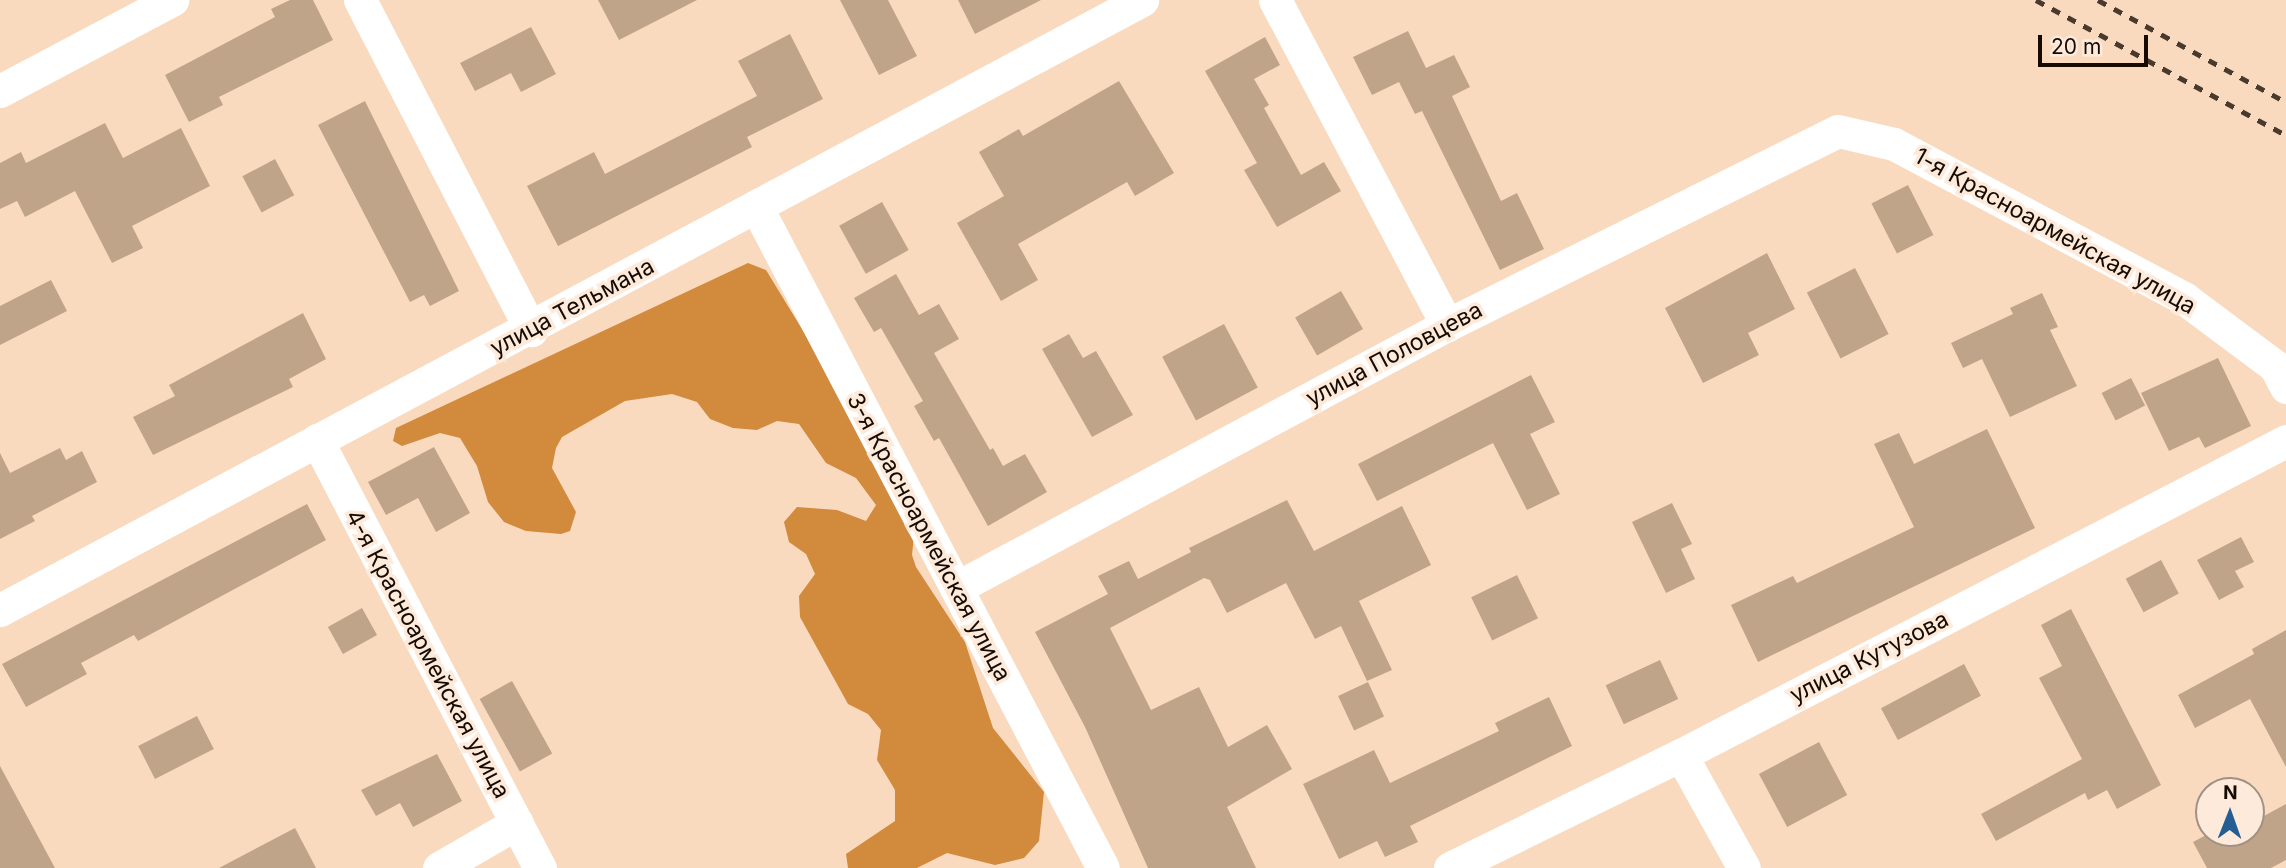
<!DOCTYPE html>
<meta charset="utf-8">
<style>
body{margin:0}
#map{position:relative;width:2286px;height:868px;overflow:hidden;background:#f9dabf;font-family:Inter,sans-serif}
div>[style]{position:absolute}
.forest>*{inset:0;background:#d28a3d}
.building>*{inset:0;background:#c0a489;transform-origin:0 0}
.street>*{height:33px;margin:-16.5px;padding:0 16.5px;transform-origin:16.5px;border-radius:16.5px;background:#fff}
.rail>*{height:5px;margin-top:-2.5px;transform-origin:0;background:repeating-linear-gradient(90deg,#493a2e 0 9px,transparent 0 18px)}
span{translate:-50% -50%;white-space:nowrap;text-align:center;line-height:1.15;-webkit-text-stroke:7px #fdeada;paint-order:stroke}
.street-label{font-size:23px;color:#150b03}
.north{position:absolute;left:2195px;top:777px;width:70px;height:70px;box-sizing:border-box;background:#fdeada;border:2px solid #a09184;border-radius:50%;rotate:1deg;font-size:19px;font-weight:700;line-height:28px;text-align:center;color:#150b03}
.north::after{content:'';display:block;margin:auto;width:24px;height:32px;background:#245c94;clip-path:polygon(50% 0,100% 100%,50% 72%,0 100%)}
.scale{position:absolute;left:2038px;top:35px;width:110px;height:32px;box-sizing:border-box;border:4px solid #150b03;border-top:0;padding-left:9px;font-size:21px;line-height:24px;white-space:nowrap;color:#150b03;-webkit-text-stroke:5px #fdeada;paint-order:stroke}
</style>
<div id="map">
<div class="forest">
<i style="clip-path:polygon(748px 263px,766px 270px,916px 516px,912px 555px,916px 567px,965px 642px,993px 728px,1044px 792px,1039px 841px,1024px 858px,995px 865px,947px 853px,917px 868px,848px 868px,846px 854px,895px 821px,895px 790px,877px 760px,881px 730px,868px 714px,848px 704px,800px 617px,799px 596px,815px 574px,806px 554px,789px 542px,784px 522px,797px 507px,837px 510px,866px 521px,876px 505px,856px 478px,826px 463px,799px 424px,777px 421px,757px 430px,733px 428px,710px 419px,697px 402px,672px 394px,625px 401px,562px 437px,556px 448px,552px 468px,576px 512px,570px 531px,561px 534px,526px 531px,504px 522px,488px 502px,477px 466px,460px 438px,440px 433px,402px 446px,393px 441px,396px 428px)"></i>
</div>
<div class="building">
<i style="clip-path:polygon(290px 0,313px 0,333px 40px,219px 97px,223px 105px,189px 122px,165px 75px,275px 17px,271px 9px)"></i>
<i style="clip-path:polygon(598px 0,697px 0,619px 40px)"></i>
<i style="clip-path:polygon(840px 0,888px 0,917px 56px,879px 75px)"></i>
<i style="clip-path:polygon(958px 0,1041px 0,975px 34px)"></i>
<i style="clip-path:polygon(531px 27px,556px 74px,521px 92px,511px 73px,475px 91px,460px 63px)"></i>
<i style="clip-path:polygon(1408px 31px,1426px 68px,1454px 55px,1470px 87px,1452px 96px,1501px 201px,1517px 193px,1544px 249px,1500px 270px,1422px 111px,1415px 114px,1399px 82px,1372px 95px,1353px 57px)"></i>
<i style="clip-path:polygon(790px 34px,823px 99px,747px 137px,752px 147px,558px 246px,527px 186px,594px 152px,605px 174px,757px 96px,738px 61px)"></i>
<i style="clip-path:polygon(1265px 37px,1280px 65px,1254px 79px,1269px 105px,1264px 108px,1301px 175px,1324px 162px,1341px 191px,1277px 227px,1244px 170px,1257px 163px,1205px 71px)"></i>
<i style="clip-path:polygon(1119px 81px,1174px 173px,1135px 196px,1127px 182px,1018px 244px,1038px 280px,1001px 301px,957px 223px,1004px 196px,979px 152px,1019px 129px,1023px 136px)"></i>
<i style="clip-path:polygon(365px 101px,459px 291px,430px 306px,424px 295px,410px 302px,318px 125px)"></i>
<i style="clip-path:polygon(105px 123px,123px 158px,181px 128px,210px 186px,132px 226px,143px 248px,112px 263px,75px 191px,25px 217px,17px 201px,0 209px,0 163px,21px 152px,26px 163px)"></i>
<i style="left:275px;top:159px;width:41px;height:37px;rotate:62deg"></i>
<i style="left:1908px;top:185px;width:56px;height:41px;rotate:63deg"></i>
<i style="left:882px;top:202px;width:55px;height:49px;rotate:61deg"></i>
<i style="clip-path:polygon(1767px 253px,1795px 309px,1748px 333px,1759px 355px,1703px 383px,1665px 308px)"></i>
<i style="left:1855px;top:268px;width:74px;height:54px;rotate:63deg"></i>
<i style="clip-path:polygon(896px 274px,919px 315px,939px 304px,959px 339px,934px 353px,990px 450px,993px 448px,1003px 466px,1025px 454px,1047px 492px,988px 526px,939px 438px,934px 441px,914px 406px,923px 401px,881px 328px,874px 332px,854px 298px)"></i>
<i style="clip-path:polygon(51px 280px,67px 311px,0 345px,0 306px)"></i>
<i style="left:1341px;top:291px;width:44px;height:53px;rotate:60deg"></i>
<i style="clip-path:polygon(2042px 293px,2058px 327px,2050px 330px,2077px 386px,2010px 417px,1982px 359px,1963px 368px,1951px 343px,2013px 314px,2010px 308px)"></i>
<i style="clip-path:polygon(303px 313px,326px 359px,289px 379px,293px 387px,153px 455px,133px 417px,175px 396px,169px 385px)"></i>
<i style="left:1224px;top:324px;width:72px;height:70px;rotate:62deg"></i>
<i style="clip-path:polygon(1069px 334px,1083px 358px,1096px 351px,1133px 415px,1092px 437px,1042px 349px)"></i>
<i style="clip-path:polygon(2218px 358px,2251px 426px,2205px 448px,2199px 437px,2169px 451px,2141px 393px)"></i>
<i style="clip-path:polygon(1531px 375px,1555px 422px,1530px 434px,1560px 494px,1527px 510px,1493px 443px,1377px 501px,1358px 464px)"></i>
<i style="left:2131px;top:378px;width:31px;height:33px;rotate:63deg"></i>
<i style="clip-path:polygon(1987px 429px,2035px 528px,1758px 662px,1731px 605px,1793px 576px,1797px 583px,1914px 527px,1874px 444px,1899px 433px,1914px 464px)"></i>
<i style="clip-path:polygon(434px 447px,470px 513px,436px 532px,418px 498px,386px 515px,368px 482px)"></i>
<i style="clip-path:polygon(60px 448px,66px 460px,82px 451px,97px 482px,32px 516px,35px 521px,0 539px,0 453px,10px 473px)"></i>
<i style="clip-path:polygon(1287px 500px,1314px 551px,1402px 506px,1431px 565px,1359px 601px,1392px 670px,1367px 681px,1341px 626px,1315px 639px,1286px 583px,1227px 613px,1210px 580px,1204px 578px,1110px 628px,1151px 710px,1199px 687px,1228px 747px,1267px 725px,1292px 769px,1227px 807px,1256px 868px,1148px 868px,1085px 727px,1035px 632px,1108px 594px,1098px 576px,1129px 561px,1138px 579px,1191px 552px,1189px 548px)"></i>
<i style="clip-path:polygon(1672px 503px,1692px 544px,1681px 549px,1695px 579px,1666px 593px,1632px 522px)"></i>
<i style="clip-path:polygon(307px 504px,326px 540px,138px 641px,134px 635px,81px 663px,87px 674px,26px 707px,2px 664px)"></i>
<i style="clip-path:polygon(2241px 537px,2254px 562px,2235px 571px,2244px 587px,2219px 600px,2197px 560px)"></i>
<i style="left:2161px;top:560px;width:38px;height:40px;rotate:62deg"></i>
<i style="left:1517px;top:575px;width:48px;height:51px;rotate:64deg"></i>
<i style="left:362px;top:608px;width:31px;height:39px;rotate:61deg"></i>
<i style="clip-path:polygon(2071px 609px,2161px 785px,2117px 809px,2107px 790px,2088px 800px,2085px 793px,1996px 841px,1981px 814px,2082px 759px,2039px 678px,2062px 666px,2041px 625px)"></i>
<i style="clip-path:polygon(2286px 630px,2286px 767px,2250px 699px,2195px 728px,2178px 695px,2254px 654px,2252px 649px)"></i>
<i style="left:1660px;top:660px;width:43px;height:60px;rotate:65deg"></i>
<i style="left:1964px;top:664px;width:36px;height:94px;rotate:62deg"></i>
<i style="left:512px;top:681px;width:83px;height:37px;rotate:61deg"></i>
<i style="left:1368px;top:682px;width:38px;height:33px;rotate:65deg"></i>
<i style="clip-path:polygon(1549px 697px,1572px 746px,1410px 826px,1418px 842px,1385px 857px,1377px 841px,1339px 859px,1303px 784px,1374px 750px,1390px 783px,1499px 731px,1495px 723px)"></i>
<i style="left:197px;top:716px;width:37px;height:66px;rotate:63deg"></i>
<i style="left:1819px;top:742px;width:60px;height:68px;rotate:62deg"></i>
<i style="clip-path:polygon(437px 754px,462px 801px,413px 827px,400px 803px,376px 816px,361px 790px)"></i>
<i style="clip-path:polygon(0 766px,55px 868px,0 868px)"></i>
<i style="clip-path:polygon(2286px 804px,2286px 860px,2271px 868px,2207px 868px,2193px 842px,2210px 833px,2251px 833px,2251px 823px)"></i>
<i style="clip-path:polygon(295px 828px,316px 868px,219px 868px)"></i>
</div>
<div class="street">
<i style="left:360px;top:0;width:372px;rotate:62.6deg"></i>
<i style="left:1275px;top:0;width:368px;rotate:62.1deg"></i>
<i style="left:0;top:91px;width:195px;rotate:-27.9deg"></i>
<i style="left:756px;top:206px;width:747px;rotate:62.34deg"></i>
<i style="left:317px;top:440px;width:483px;rotate:62.5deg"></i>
<i style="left:956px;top:588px;width:557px;rotate:-28.18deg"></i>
<i style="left:1447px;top:325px;width:436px;rotate:-26.4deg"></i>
<i style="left:1838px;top:131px;width:57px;rotate:13.1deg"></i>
<i style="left:1894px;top:144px;width:330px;rotate:28deg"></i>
<i style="left:2185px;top:299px;width:112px;rotate:36.7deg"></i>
<i style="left:2275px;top:366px;width:24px;rotate:62deg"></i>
<i style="left:0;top:610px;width:1295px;rotate:-28.11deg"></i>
<i style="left:1681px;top:755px;width:129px;rotate:60.9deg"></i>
<i style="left:439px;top:868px;width:90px;rotate:-30deg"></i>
<i style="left:1450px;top:868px;width:257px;rotate:-26.1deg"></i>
<i style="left:1681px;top:755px;width:682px;rotate:-27.43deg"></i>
</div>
<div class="rail">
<i style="left:2036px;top:0;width:284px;rotate:28.4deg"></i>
<i style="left:2098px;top:0;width:214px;rotate:28.5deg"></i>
</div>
<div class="street-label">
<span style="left:2055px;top:231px;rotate:29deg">1-я Красноармейская улица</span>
<span style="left:572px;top:307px;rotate:-28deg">улица Тельмана</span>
<span style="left:1394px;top:354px;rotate:-28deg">улица Половцева</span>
<span style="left:929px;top:537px;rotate:62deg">3-я Красноармейская улица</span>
<span style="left:428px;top:654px;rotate:62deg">4-я Красноармейская улица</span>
<span style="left:1869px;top:657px;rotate:-27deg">улица Кутузова</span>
</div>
<div class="north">N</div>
<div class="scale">20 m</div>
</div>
